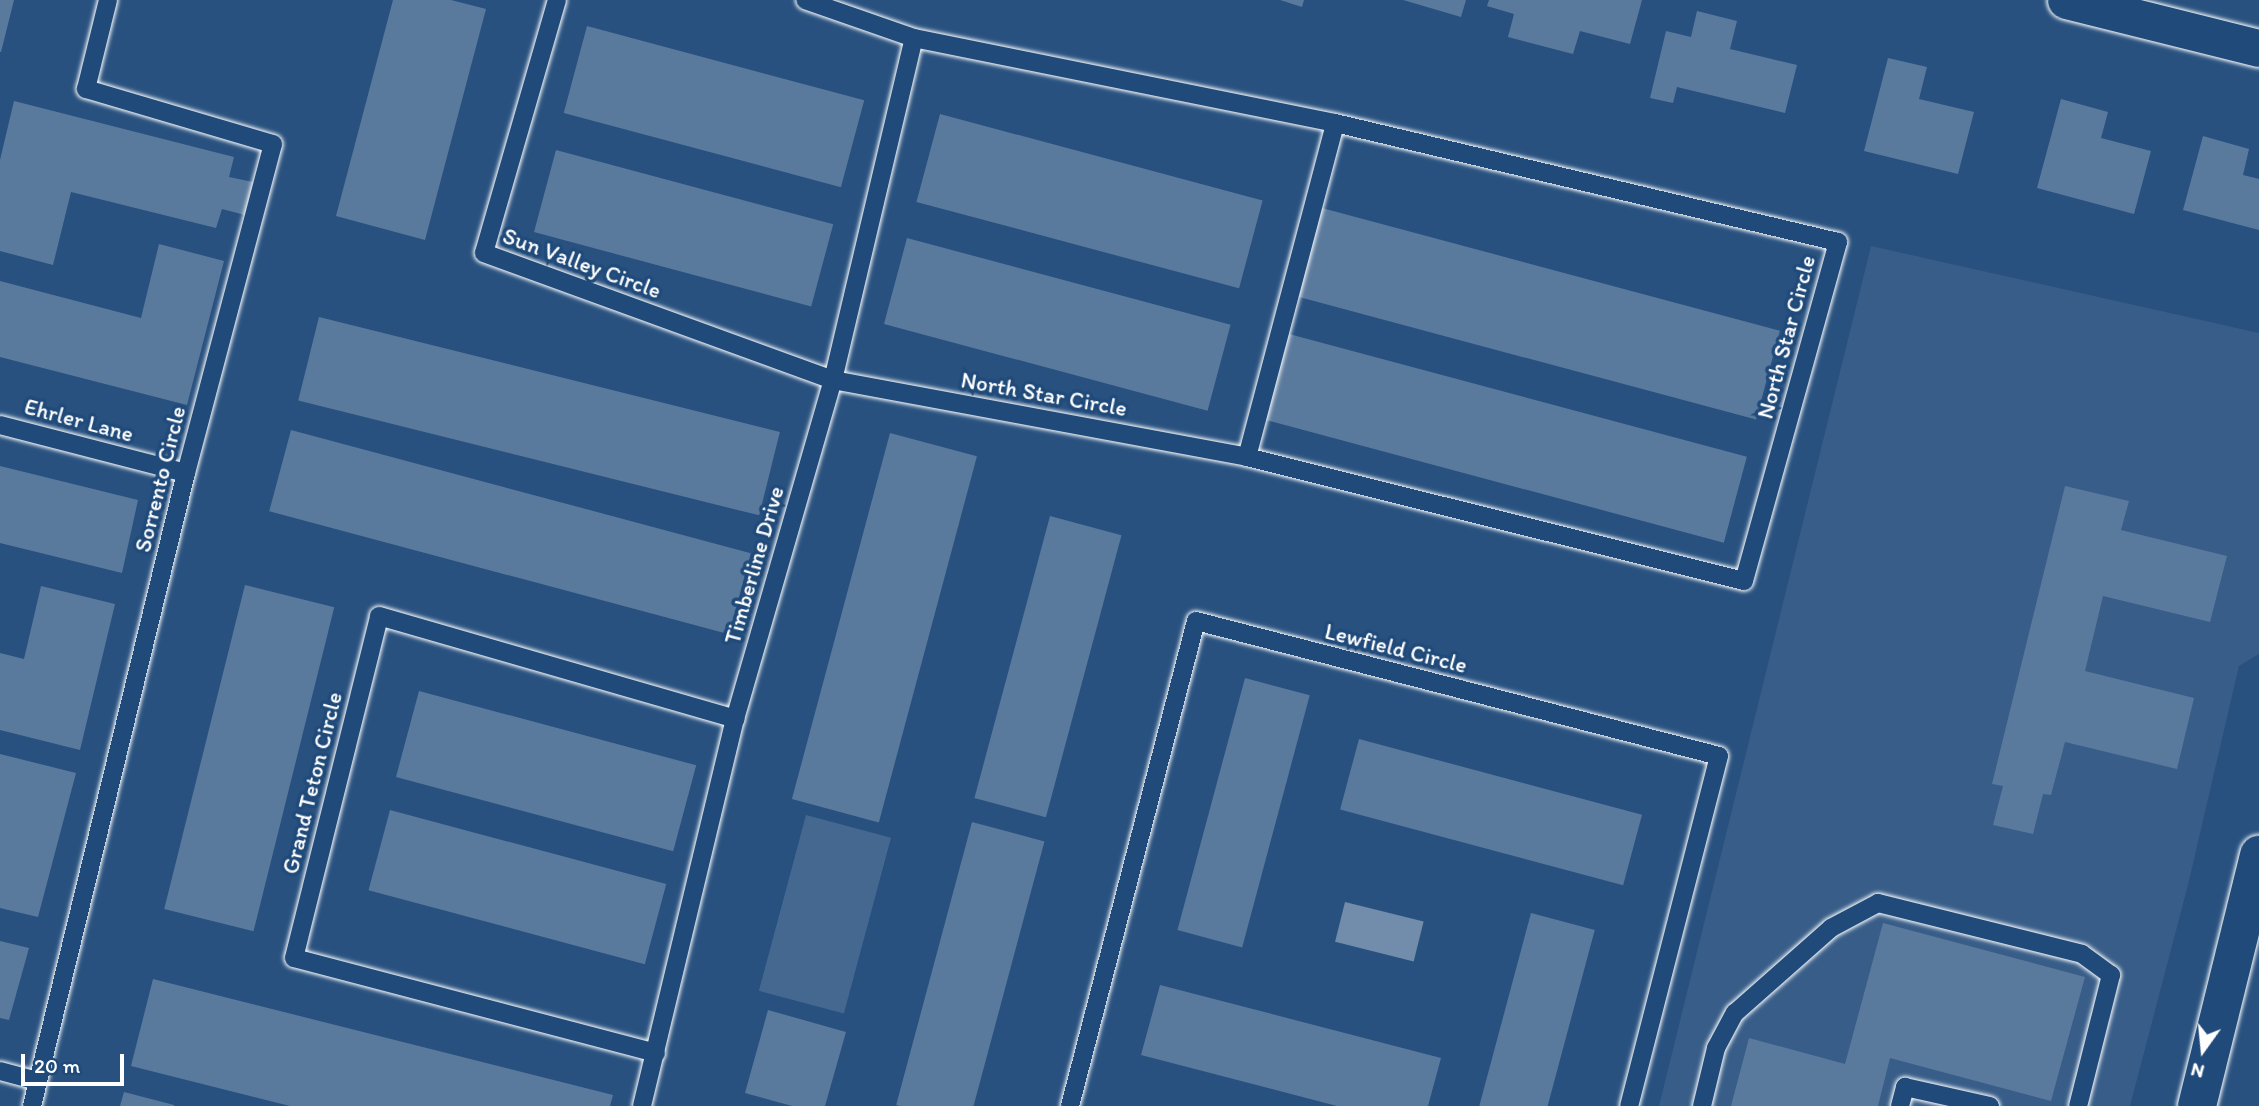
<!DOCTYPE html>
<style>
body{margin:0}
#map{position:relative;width:2259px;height:1106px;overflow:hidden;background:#28517f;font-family:Itim,sans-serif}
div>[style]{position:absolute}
.built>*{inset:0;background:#375d88}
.green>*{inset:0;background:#446890;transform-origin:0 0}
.water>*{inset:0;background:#718dab;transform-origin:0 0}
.building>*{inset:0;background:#5a7a9d;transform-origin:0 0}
.roads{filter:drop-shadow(0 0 2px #fff) drop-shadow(0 0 2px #fff)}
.lane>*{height:18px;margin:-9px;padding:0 9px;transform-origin:9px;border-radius:9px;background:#1f4a7a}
.street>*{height:37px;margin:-18.5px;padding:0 18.5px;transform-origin:18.5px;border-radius:18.5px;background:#1f4a7a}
.secondary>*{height:38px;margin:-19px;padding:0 19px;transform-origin:19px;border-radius:19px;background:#1f4a7a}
span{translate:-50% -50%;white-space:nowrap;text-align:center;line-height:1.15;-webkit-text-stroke:7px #1f4a7a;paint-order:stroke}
.street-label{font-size:23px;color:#fff}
.north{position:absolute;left:2168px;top:1015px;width:70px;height:70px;-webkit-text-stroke:5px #1f4a7a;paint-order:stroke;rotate:195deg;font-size:19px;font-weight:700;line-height:28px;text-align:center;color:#fff}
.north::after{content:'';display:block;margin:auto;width:24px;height:32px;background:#fff;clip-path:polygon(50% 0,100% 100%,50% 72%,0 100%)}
.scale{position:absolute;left:21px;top:1054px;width:103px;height:32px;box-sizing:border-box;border:4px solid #fff;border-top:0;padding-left:9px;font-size:21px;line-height:24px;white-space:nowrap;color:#fff;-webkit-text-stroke:5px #1f4a7a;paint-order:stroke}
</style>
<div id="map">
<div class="built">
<i style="clip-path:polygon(1871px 246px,2259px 333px,2259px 654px,2239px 666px,2188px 885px,2130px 1106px,1659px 1106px)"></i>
</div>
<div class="green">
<i style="left:806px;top:815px;width:88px;height:182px;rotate:15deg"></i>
</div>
<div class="water">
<i style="left:1345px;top:902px;width:81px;height:41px;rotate:14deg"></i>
</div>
<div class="building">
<i style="clip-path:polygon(0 0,14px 0,1px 52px,0 52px)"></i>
<i style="clip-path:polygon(393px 0,451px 0,486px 9px,425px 240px,336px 216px)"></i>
<i style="clip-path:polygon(1280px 0,1304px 0,1302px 7px)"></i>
<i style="clip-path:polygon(1403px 0,1466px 0,1461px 17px)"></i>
<i style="clip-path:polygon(1489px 0,1642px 0,1630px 44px,1580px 31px,1573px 54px,1508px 37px,1514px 14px,1487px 6px)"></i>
<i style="clip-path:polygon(1697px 11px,1737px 21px,1730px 49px,1797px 65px,1785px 113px,1677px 87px,1673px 103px,1650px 98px,1666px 31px,1691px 37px)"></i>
<i style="left:587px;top:26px;width:287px;height:90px;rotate:15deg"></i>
<i style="clip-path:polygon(1888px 58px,1927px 67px,1919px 99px,1974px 112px,1958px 174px,1864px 151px)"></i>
<i style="clip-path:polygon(2061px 99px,2108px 112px,2101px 138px,2151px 151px,2134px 214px,2037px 188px)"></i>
<i style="clip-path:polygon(14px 101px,234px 157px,229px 177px,253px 182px,245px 215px,222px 209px,216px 228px,71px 192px,53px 265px,0 251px,0 160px)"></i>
<i style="left:940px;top:114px;width:334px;height:91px;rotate:15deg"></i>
<i style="clip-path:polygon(2203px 136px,2249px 149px,2243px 175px,2259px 179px,2259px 230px,2183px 210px)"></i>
<i style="left:556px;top:150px;width:287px;height:85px;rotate:15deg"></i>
<i style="left:1322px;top:208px;width:474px;height:92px;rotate:15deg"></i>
<i style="left:907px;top:238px;width:335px;height:89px;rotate:15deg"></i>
<i style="clip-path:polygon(159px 244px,224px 261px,187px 405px,0 357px,0 281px,141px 318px)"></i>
<i style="left:319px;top:317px;width:475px;height:86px;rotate:14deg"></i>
<i style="left:1289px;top:334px;width:474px;height:89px;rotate:15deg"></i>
<i style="left:291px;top:430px;width:476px;height:84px;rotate:15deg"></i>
<i style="left:890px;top:433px;width:90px;height:379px;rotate:15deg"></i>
<i style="clip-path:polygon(0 466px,138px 500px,122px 573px,0 543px)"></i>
<i style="clip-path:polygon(2065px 486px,2129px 501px,2121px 530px,2227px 556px,2210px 622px,2103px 596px,2085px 671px,2194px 698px,2177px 769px,2065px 742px,2051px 795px,2043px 794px,2033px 834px,1993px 825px,2003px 786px,1992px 784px)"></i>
<i style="left:1050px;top:516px;width:74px;height:292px;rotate:15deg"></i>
<i style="left:245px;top:585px;width:92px;height:334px;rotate:14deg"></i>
<i style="clip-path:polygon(41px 586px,115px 604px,80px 750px,0 730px,0 653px,24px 659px)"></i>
<i style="left:1245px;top:678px;width:67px;height:261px;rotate:15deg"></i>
<i style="left:419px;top:691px;width:287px;height:89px;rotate:15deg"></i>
<i style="left:1359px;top:739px;width:293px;height:73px;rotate:15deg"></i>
<i style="clip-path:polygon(0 754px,76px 773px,38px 917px,0 908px)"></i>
<i style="left:390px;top:810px;width:286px;height:83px;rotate:15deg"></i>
<i style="left:972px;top:822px;width:75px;height:293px;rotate:15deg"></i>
<i style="left:1531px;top:913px;width:66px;height:200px;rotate:15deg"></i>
<i style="clip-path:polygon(1883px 923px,2085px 977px,2051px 1101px,1890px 1058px,1878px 1106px,1731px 1106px,1749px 1038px,1845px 1064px)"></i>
<i style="clip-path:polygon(0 941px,29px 948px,9px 1020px,0 1018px)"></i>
<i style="clip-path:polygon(153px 979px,613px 1095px,610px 1106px,290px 1106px,131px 1066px)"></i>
<i style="clip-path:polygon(1160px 985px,1441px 1058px,1428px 1106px,1337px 1106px,1141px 1055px)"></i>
<i style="clip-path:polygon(768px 1010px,846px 1032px,825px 1106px,792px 1106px,745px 1093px)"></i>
<i style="clip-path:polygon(124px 1092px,174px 1105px,174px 1106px,120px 1106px)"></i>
</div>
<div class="roads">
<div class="lane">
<i style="left:557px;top:0;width:263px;rotate:106.1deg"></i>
<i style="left:484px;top:253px;width:371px;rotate:20deg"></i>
<i style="left:833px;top:380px;width:421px;rotate:10.5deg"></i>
<i style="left:1247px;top:457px;width:512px;rotate:14.01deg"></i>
<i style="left:1744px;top:581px;width:352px;rotate:-74.5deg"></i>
<i style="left:1838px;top:242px;width:517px;rotate:-166.69deg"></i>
<i style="left:1335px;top:123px;width:429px;rotate:-168.6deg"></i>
<i style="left:914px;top:38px;width:115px;rotate:-160.8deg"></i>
<i style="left:0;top:425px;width:192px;rotate:14.5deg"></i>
<i style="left:1247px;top:457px;width:345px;rotate:-75.2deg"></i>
<i style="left:656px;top:1053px;width:374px;rotate:-165.3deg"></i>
<i style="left:294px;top:958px;width:352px;rotate:-76deg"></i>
<i style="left:379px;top:616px;width:371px;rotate:16.1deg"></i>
<i style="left:0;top:1071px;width:38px;rotate:15deg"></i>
<i style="left:32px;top:1106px;width:651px;rotate:-76.33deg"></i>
<i style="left:186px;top:473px;width:340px;rotate:-75.2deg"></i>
<i style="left:273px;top:144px;width:195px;rotate:-163.6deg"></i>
<i style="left:86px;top:89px;width:92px;rotate:-76.1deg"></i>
<i style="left:642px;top:1106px;width:398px;rotate:-76.5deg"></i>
<i style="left:735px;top:719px;width:353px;rotate:-73.9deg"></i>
<i style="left:833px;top:380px;width:351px;rotate:-76.7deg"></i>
<i style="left:1070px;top:1106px;width:501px;rotate:-75.44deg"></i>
<i style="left:1196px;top:621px;width:540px;rotate:14.47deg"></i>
<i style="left:1719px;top:756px;width:361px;rotate:104.4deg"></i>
<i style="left:1702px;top:1106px;width:60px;rotate:-76.4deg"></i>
<i style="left:1716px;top:1048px;width:40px;rotate:-62deg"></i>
<i style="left:1735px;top:1013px;width:128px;rotate:-41.5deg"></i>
<i style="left:1831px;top:928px;width:53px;rotate:-28deg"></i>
<i style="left:1878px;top:903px;width:210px;rotate:14deg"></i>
<i style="left:2082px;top:954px;width:36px;rotate:36deg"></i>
<i style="left:2111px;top:975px;width:135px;rotate:104.1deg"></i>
<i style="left:1900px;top:1106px;width:20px;rotate:-75deg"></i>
<i style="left:1905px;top:1087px;width:87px;rotate:12.6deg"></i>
</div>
<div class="street">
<i style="left:2066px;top:0;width:199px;rotate:14deg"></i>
</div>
<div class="secondary">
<i style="left:2197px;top:1106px;width:259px;rotate:-76.1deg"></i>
</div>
</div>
<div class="street-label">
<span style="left:582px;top:263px;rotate:20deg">Sun Valley Circle</span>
<span style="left:1786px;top:337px;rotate:-75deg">North Star Circle</span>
<span style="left:1044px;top:394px;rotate:10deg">North Star Circle</span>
<span style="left:79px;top:420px;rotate:15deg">Ehrler Lane</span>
<span style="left:160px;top:479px;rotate:-76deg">Sorrento Circle</span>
<span style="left:754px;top:565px;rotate:-74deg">Timberline Drive</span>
<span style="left:1396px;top:648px;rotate:14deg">Lewfield Circle</span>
<span style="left:312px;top:783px;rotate:-76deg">Grand Teton Circle</span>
</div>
<div class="north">N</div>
<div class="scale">20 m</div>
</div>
